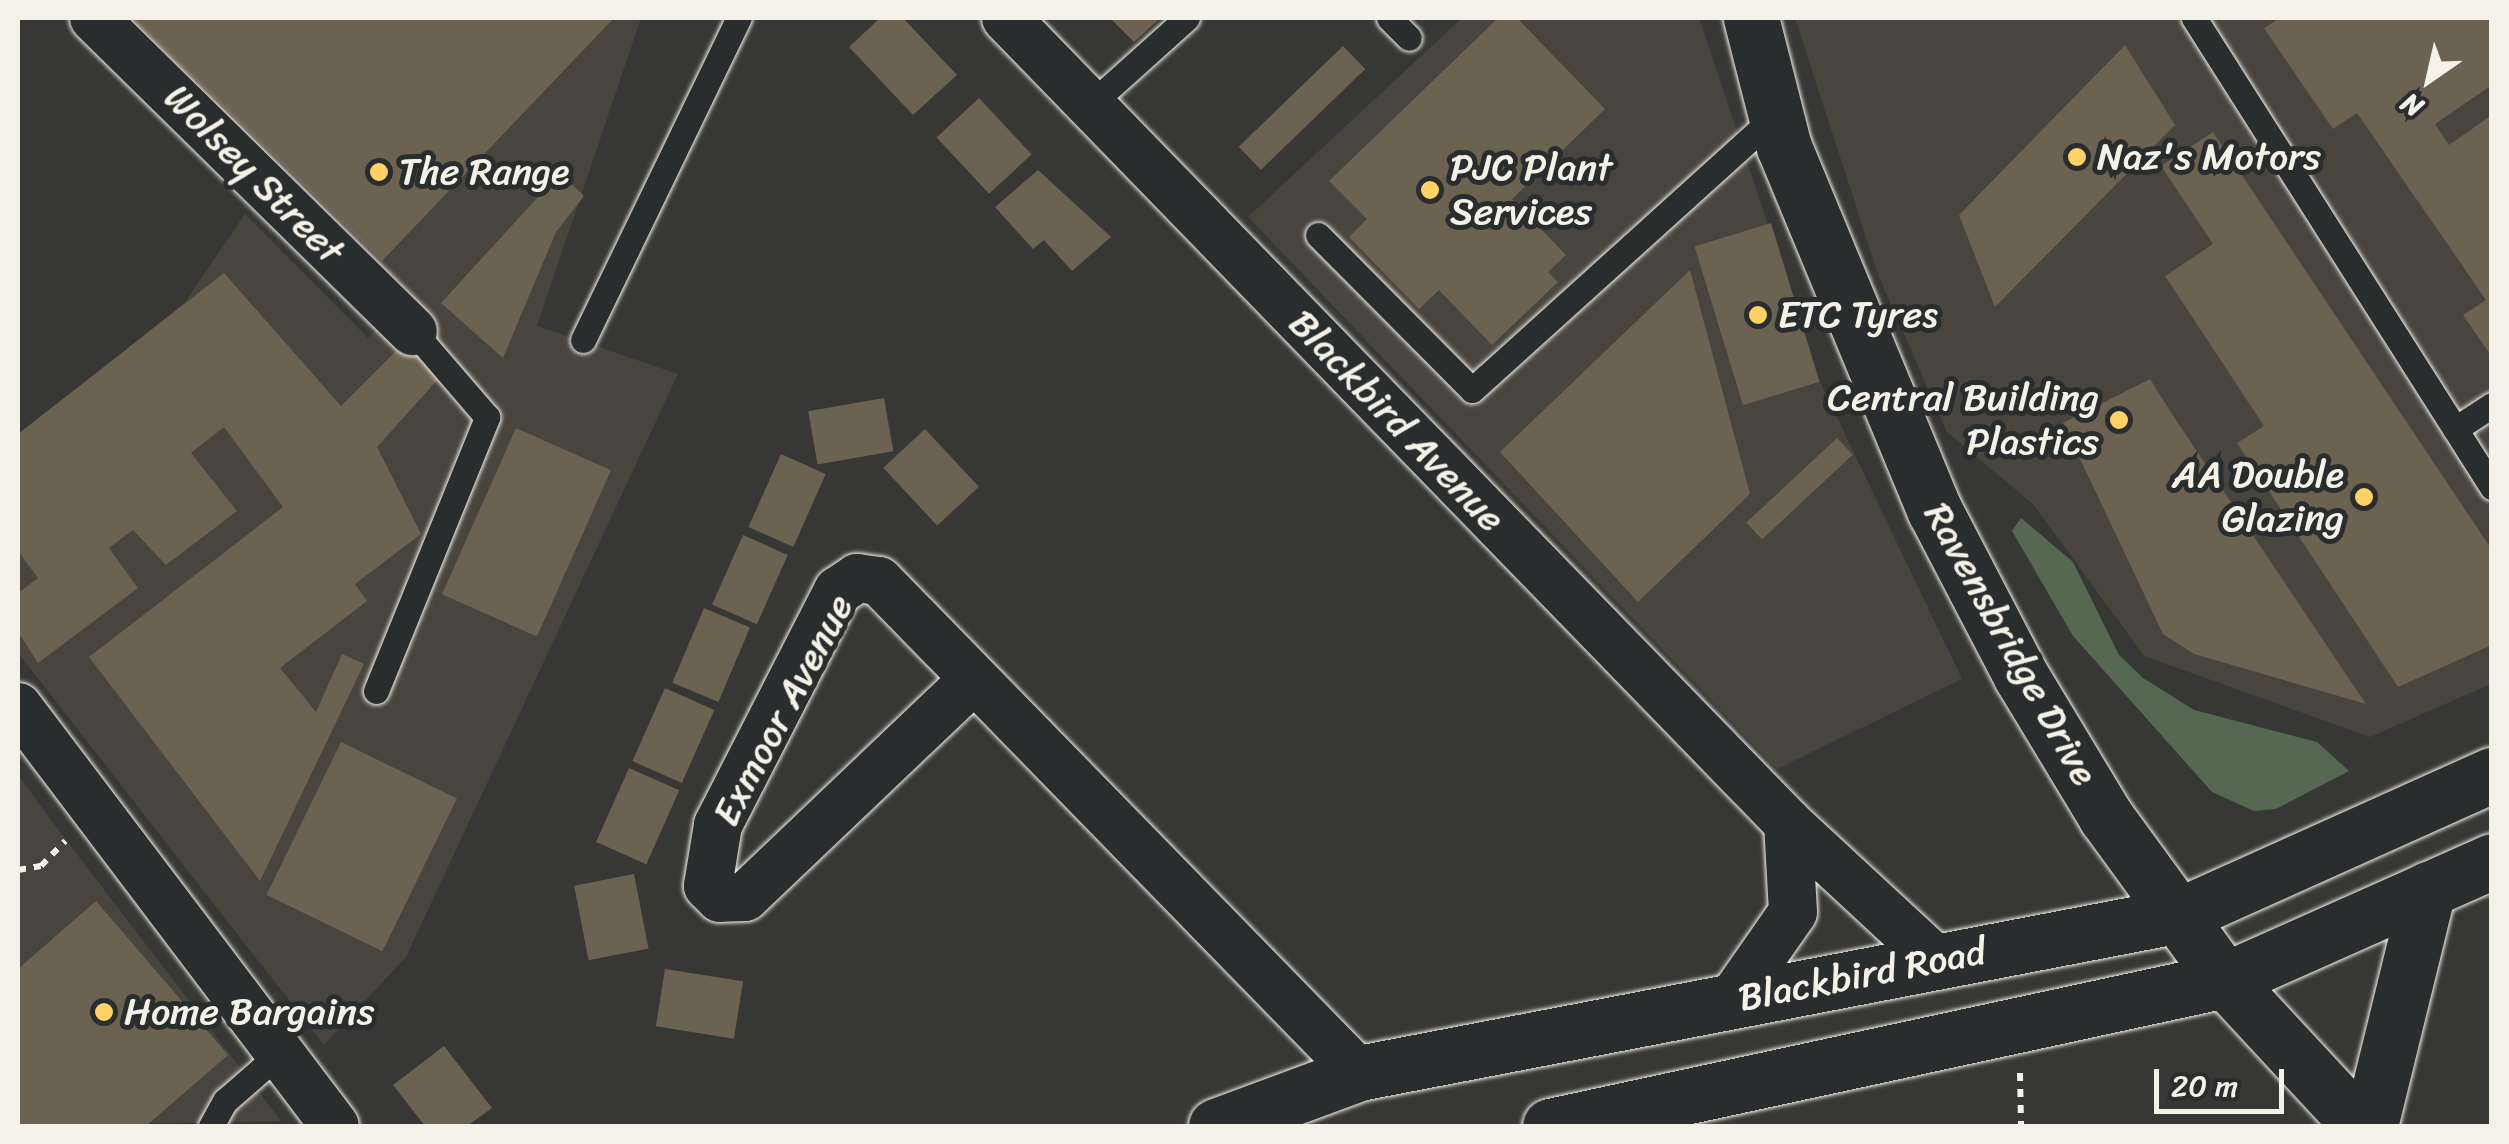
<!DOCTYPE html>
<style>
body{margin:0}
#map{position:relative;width:2509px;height:1144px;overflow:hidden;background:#373835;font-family:Sriracha,sans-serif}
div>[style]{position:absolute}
.built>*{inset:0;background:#47453e}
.green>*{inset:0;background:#576852}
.building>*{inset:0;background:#6b6252;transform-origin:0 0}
.path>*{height:6px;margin-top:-3px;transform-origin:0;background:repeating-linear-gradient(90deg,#f4f1e8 0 8px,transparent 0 16px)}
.roads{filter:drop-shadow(0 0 2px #f4f1e8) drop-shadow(0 0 2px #f4f1e8)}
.lane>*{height:25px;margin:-12.5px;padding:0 12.5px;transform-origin:12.5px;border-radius:12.5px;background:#2a2d2e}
.street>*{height:48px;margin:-24px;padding:0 24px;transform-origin:24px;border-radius:24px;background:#2a2d2e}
.secondary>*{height:55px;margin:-27.5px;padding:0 27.5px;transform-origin:27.5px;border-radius:27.5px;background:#2a2d2e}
.dots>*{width:28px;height:28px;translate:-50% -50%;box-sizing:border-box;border:5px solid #2a2d2e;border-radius:50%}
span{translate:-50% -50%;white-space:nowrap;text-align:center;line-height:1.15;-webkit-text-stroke:10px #2a2d2e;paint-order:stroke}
.poi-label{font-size:38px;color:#f4f1e8}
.left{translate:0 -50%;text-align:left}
.right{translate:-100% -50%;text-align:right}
.street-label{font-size:38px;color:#f4f1e8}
.frame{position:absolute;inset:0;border:20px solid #f4f1e8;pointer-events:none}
.north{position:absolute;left:2379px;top:30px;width:100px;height:100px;-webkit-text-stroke:8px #2a2d2e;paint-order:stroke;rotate:214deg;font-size:28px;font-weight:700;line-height:40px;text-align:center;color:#f4f1e8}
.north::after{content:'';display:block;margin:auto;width:35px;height:45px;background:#f4f1e8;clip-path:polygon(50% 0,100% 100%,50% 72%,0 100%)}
.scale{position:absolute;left:2154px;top:1069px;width:130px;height:45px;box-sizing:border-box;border:5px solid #f4f1e8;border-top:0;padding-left:12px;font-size:30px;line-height:35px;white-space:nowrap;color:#f4f1e8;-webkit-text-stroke:8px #2a2d2e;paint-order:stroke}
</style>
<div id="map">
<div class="built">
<i style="clip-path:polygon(125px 18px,641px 18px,537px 326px,678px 374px,406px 957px,324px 1045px,18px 653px,18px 437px,185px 302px,245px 214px,368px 338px,412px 294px)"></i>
<i style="clip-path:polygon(1462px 18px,1699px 18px,1820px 382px,1962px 679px,1777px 769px,1248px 217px)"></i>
<i style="clip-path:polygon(1795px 18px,2491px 18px,2491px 684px,2370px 737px,2144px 656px,2034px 505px,1947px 432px,1879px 277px)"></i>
<i style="clip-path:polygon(18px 775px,63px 836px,281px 1121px,18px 1126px)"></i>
</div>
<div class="green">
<i style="clip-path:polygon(2021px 518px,2073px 562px,2119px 655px,2143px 678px,2194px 710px,2317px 742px,2349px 771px,2276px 809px,2254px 811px,2212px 792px,2073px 636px,2012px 531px)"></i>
</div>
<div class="building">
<i style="clip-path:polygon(132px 18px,614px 18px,382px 261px)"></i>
<i style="clip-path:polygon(880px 18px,903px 18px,957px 75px,913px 115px,849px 47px)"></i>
<i style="clip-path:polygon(1110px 18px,1160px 18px,1134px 42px)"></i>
<i style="clip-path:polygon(1498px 18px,1517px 18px,1605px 109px,1512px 199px,1566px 255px,1548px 272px,1558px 282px,1492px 345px,1439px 290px,1419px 309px,1349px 237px,1367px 219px,1329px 181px)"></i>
<i style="clip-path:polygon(2280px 18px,2492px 18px,2492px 85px,2435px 124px,2449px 145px,2492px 115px,2492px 357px,2463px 315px,2486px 300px,2357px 113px,2333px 129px,2264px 28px)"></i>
<i style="clip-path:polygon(2125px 45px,2175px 125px,1995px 307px,1959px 215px)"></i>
<i style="left:1343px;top:46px;width:32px;height:145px;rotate:46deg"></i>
<i style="left:979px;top:98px;width:77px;height:58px;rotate:47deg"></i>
<i style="clip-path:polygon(2213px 132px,2492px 550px,2492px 645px,2398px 687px,2237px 443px,2264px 426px,2165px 276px,2213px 244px,2161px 166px)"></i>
<i style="clip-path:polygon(1038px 170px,1111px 237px,1072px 271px,1044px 240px,1033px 249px,995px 207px)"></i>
<i style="clip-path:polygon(560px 173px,584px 196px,556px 232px,503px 358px,441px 303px)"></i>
<i style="left:1771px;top:223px;width:166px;height:80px;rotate:73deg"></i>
<i style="clip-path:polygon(1690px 270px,1750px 494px,1638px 602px,1500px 452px)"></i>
<i style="clip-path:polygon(224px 273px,341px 406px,404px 343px,440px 377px,377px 447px,421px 534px,355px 584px,367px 601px,280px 668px,316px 712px,342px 654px,364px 664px,260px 881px,89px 657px,283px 507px,224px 427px,191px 453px,237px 511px,166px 565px,133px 530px,109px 548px,138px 588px,38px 663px,18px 632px,18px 593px,38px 578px,18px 551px,18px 434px)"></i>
<i style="clip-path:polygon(2150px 379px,2174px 417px,2366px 704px,2194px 654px,2163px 634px,2063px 423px)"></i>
<i style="left:884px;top:398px;width:54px;height:77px;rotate:80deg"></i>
<i style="left:516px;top:428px;width:104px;height:182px;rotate:24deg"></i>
<i style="left:925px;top:429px;width:79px;height:57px;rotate:47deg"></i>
<i style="left:1837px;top:438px;width:23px;height:124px;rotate:47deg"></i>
<i style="left:781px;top:454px;width:49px;height:80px;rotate:24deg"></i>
<i style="left:743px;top:535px;width:49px;height:76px;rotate:24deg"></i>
<i style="left:704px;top:608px;width:50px;height:81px;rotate:23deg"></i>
<i style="left:665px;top:688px;width:54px;height:80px;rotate:24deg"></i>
<i style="left:341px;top:742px;width:129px;height:170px;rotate:26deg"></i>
<i style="left:629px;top:768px;width:55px;height:81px;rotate:24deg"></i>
<i style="left:634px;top:874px;width:76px;height:61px;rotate:79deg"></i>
<i style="clip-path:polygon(96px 901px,228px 1055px,146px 1126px,18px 1126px,18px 969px)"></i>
<i style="left:665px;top:969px;width:79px;height:58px;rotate:9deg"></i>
<i style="clip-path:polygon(444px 1046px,492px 1108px,467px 1126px,425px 1126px,393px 1085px)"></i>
</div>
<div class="path">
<i style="left:18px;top:870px;width:23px;rotate:-10deg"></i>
<i style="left:41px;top:866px;width:35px;rotate:-46deg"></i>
<i style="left:2020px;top:1073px;width:53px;rotate:88.9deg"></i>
</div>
<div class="roads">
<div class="lane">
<i style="left:1389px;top:18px;width:28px;rotate:45deg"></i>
<i style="left:2194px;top:18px;width:556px;rotate:57.57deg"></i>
<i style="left:1091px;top:104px;width:129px;rotate:-41.9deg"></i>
<i style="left:1318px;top:235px;width:218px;rotate:45.2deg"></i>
<i style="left:1472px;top:390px;width:410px;rotate:-42.1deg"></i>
<i style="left:583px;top:340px;width:358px;rotate:-64.2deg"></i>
<i style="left:2455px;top:429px;width:44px;rotate:-33deg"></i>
<i style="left:376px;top:691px;width:296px;rotate:-67.9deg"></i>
<i style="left:487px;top:417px;width:113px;rotate:-130.7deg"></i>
<i style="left:211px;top:1126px;width:29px;rotate:-61deg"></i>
<i style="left:225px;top:1101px;width:73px;rotate:-41.1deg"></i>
</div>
<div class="street">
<i style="left:94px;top:18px;width:447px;rotate:44.5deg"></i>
<i style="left:1006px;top:18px;width:1122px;rotate:45.83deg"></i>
<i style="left:1788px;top:823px;width:203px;rotate:42.8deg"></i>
<i style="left:974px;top:679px;width:316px;rotate:136.4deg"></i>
<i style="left:745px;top:897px;width:25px;rotate:178deg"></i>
<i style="left:720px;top:898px;width:17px;rotate:-135deg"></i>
<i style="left:708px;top:886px;width:62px;rotate:-80.7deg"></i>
<i style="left:718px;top:825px;width:263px;rotate:-62.9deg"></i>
<i style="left:838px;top:591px;width:23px;rotate:-34deg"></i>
<i style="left:857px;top:578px;width:22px;rotate:8deg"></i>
<i style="left:879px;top:581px;width:687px;rotate:45.71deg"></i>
<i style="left:18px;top:707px;width:525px;rotate:52.89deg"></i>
<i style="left:1731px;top:1001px;width:108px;rotate:-55.1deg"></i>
<i style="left:1793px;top:912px;width:89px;rotate:-93.2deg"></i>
</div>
<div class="secondary">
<i style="left:1751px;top:18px;width:133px;rotate:75.7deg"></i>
<i style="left:1784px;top:147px;width:394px;rotate:67.5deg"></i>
<i style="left:1935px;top:511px;width:186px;rotate:62.5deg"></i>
<i style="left:2021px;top:676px;width:165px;rotate:58.9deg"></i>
<i style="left:2106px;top:817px;width:202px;rotate:53.9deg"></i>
<i style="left:2225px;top:980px;width:199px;rotate:47.2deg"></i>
<i style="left:1216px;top:1126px;width:153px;rotate:-20.3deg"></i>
<i style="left:1359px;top:1073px;width:836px;rotate:-10.89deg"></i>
<i style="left:2180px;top:915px;width:342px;rotate:-24.2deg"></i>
<i style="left:1550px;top:1126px;width:691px;rotate:-12.2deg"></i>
<i style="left:2225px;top:980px;width:292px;rotate:-24deg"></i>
<i style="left:2370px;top:1126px;width:244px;rotate:-76.2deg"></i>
</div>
</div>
<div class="dots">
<i style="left:2077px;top:157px;background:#ffd166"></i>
<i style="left:379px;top:172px;background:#ffd166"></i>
<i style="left:1430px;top:190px;background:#ffd166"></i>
<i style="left:1758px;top:315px;background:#ffd166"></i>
<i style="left:2119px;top:420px;background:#ffd166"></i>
<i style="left:2364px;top:497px;background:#ffd166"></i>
<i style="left:104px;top:1012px;background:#ffd166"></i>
</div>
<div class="poi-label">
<span class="left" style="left:2097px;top:157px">Naz's Motors</span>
<span class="left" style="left:1450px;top:190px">PJC Plant<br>Services</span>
<span class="left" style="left:399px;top:172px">The Range</span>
<span class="left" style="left:1778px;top:315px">ETC Tyres</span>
<span class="right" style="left:2099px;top:420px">Central Building<br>Plastics</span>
<span class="right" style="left:2344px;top:497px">AA Double<br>Glazing</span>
<span class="left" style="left:124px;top:1012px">Home Bargains</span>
</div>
<div class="street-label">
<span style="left:254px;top:174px;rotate:45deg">Wolsey Street</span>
<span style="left:1397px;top:421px;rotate:46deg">Blackbird Avenue</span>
<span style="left:2011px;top:644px;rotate:61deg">Ravensbridge Drive</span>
<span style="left:783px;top:710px;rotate:-62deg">Exmoor Avenue</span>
<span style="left:1862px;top:975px;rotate:-11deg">Blackbird Road</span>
</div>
<div class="frame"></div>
<div class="north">N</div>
<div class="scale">20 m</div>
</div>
